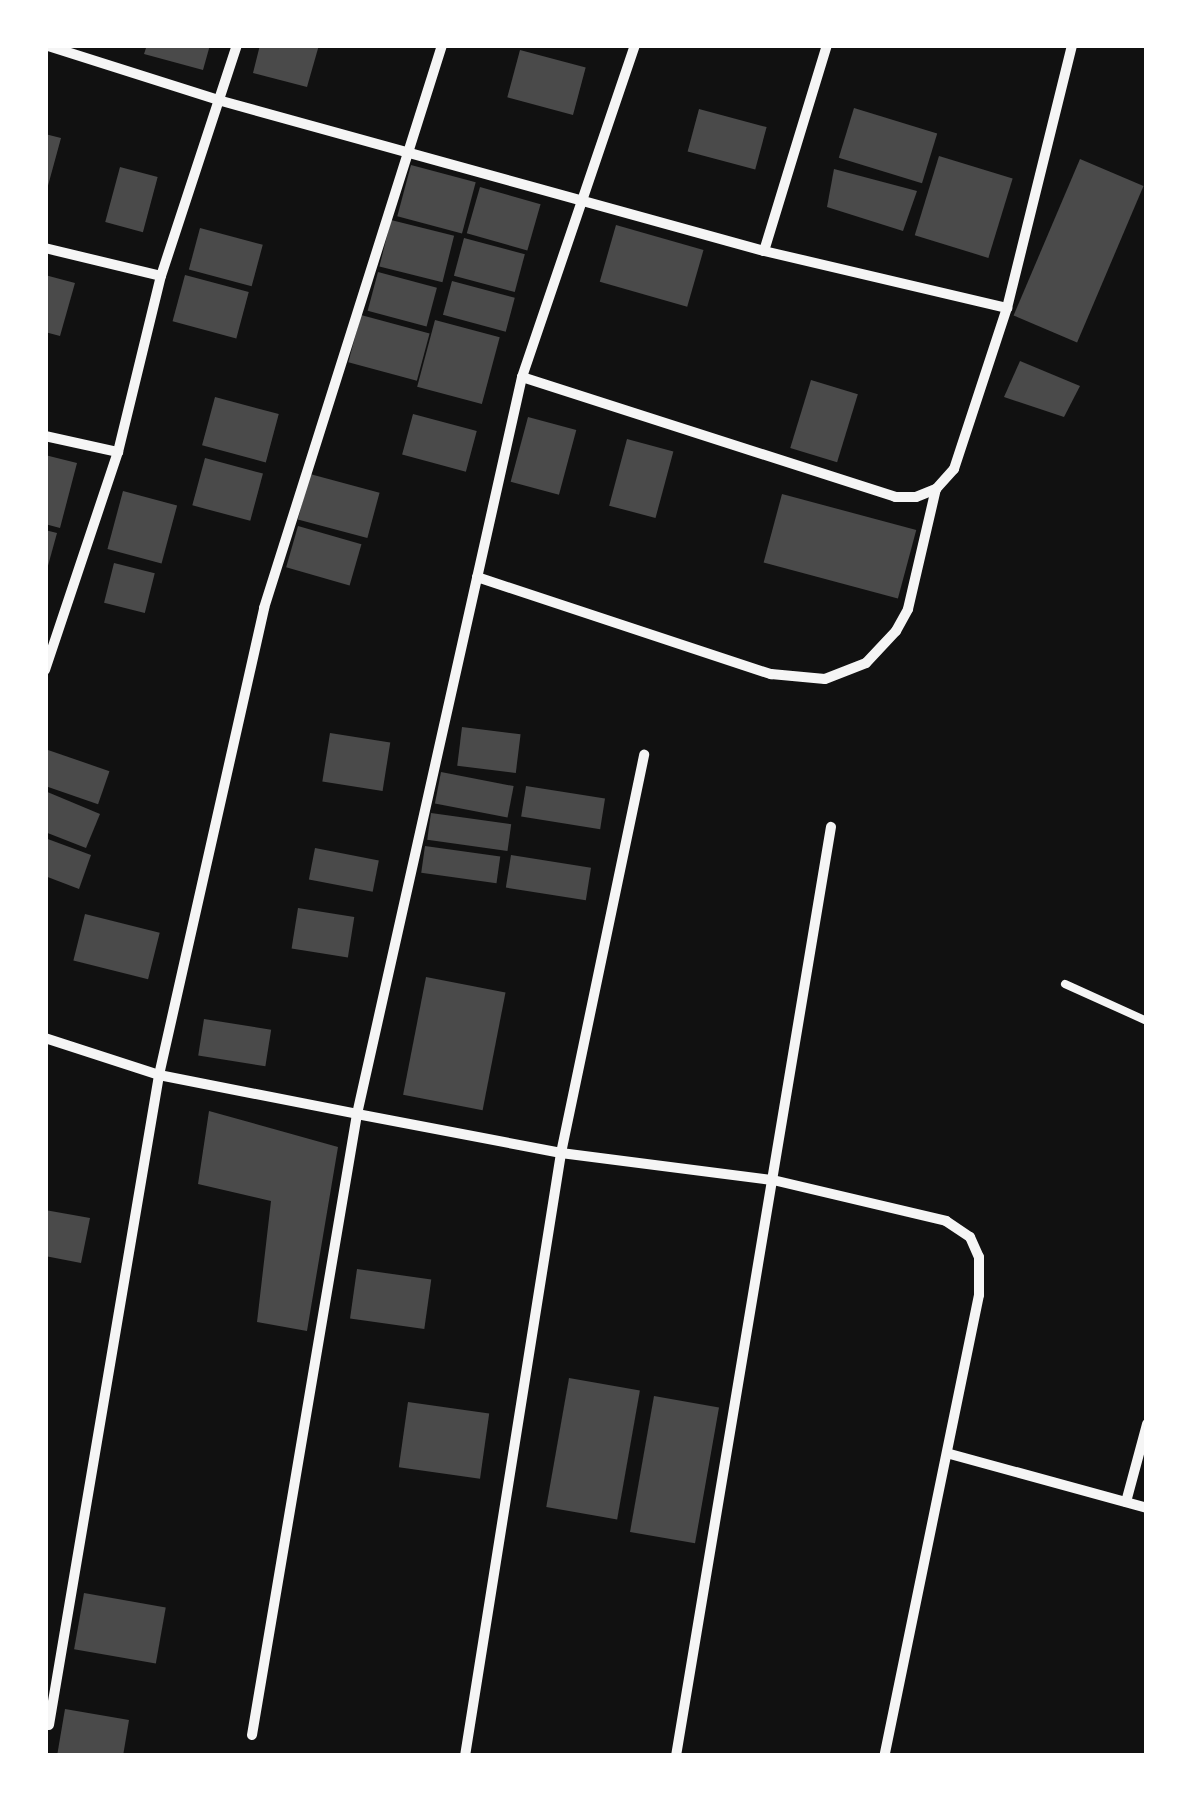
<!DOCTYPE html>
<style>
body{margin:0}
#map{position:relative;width:1192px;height:1801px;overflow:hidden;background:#111;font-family:Arial,sans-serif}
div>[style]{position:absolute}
.building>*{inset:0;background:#4a4a4a;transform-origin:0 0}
.service>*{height:8px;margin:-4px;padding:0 4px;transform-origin:4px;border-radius:4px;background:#f5f5f5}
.minor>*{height:10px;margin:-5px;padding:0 5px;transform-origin:5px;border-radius:5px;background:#f5f5f5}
span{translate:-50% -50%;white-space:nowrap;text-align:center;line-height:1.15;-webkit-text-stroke:10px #fff;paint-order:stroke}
.frame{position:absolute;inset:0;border:48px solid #fff;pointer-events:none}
</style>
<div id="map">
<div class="building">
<i style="clip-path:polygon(147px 45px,210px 45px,203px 70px,144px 54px)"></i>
<i style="clip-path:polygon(260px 45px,319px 45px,307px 87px,253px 73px)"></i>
<i style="left:520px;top:50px;width:68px;height:49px;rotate:15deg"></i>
<i style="left:854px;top:108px;width:87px;height:52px;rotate:17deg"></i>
<i style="left:699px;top:109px;width:70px;height:44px;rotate:15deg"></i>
<i style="clip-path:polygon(45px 134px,61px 138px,46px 193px,45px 193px)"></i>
<i style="left:939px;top:156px;width:77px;height:83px;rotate:17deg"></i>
<i style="left:1080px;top:159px;width:69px;height:170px;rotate:23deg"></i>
<i style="left:411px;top:165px;width:67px;height:53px;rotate:15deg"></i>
<i style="left:120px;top:167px;width:39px;height:57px;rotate:15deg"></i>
<i style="clip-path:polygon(834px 169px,917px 191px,903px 231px,827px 207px)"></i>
<i style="left:480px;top:187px;width:63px;height:48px;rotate:16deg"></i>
<i style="left:391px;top:220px;width:65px;height:48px;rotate:14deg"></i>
<i style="left:616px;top:225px;width:91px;height:59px;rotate:16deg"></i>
<i style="left:200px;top:228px;width:65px;height:43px;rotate:15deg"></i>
<i style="left:464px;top:238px;width:63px;height:39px;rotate:15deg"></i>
<i style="left:378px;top:272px;width:61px;height:40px;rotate:15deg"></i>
<i style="clip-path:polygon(45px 275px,75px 283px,60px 336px,45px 332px)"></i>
<i style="left:185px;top:275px;width:66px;height:48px;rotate:15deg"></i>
<i style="left:452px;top:281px;width:65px;height:35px;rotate:15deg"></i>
<i style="left:361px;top:315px;width:71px;height:49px;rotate:15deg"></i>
<i style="left:435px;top:320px;width:67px;height:69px;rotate:15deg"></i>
<i style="clip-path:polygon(1020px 361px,1080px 386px,1064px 417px,1004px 397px)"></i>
<i style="left:811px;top:380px;width:49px;height:71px;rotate:17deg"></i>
<i style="left:215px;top:397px;width:66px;height:50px;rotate:15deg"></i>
<i style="left:413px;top:414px;width:66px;height:42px;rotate:15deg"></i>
<i style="left:528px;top:417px;width:50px;height:67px;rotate:15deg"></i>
<i style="left:627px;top:439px;width:48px;height:69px;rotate:15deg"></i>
<i style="clip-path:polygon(45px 455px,77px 463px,60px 528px,45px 524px)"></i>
<i style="left:205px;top:458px;width:60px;height:49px;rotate:15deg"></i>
<i style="left:310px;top:474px;width:72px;height:47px;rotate:15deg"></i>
<i style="left:123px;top:491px;width:56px;height:60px;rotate:15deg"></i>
<i style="left:782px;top:494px;width:139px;height:71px;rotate:15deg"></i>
<i style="left:298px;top:526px;width:66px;height:43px;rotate:16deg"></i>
<i style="clip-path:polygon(45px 530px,57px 533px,46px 573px,45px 573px)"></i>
<i style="left:114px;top:563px;width:42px;height:41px;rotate:14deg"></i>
<i style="left:462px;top:727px;width:59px;height:39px;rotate:7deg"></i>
<i style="left:330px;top:733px;width:61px;height:49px;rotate:9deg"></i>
<i style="left:48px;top:750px;width:65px;height:35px;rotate:19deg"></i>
<i style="left:441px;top:772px;width:74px;height:32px;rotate:11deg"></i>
<i style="left:526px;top:786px;width:80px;height:31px;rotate:9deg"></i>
<i style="clip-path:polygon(45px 791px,100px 814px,86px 848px,45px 832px)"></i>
<i style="left:431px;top:813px;width:81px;height:27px;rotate:8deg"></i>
<i style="clip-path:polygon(45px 838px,91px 855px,79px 889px,45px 876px)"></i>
<i style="left:425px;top:846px;width:76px;height:27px;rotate:8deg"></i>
<i style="left:315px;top:848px;width:65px;height:32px;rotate:11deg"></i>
<i style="left:511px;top:855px;width:81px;height:33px;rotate:9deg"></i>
<i style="left:298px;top:908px;width:57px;height:41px;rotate:9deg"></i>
<i style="left:85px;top:914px;width:77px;height:48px;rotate:14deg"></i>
<i style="left:426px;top:977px;width:81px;height:120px;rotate:11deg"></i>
<i style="left:204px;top:1019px;width:68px;height:37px;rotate:9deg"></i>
<i style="clip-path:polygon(209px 1111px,338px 1147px,307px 1331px,257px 1322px,271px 1201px,198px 1184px)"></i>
<i style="clip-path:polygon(45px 1210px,90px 1218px,81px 1263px,45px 1256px)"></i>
<i style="left:357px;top:1269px;width:75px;height:50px;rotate:8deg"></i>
<i style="left:569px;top:1378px;width:72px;height:131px;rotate:10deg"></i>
<i style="left:654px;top:1396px;width:66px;height:138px;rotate:10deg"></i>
<i style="left:408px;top:1402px;width:82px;height:66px;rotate:8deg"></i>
<i style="left:84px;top:1593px;width:83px;height:57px;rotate:10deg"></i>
<i style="clip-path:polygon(65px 1709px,129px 1720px,123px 1756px,57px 1756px)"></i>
</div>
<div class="service">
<i style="left:1065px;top:984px;width:90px;rotate:24.3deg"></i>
</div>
<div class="minor">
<i style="left:45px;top:45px;width:182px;rotate:17.6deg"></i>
<i style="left:218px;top:100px;width:566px;rotate:15.46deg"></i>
<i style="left:764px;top:251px;width:250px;rotate:13.2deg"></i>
<i style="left:1007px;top:308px;width:271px;rotate:-76.1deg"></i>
<i style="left:45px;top:248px;width:119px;rotate:13.6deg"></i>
<i style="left:764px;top:251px;width:215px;rotate:-73deg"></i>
<i style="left:522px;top:377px;width:392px;rotate:17.8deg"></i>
<i style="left:895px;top:497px;width:21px"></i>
<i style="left:916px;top:497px;width:22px;rotate:-22deg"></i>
<i style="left:936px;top:489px;width:27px;rotate:-48deg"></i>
<i style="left:954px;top:469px;width:169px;rotate:-71.8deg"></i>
<i style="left:45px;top:436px;width:75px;rotate:12.4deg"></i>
<i style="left:477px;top:577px;width:310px;rotate:18.3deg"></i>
<i style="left:771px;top:674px;width:54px;rotate:5.3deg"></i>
<i style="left:825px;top:679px;width:44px;rotate:-21.3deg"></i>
<i style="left:866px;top:663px;width:44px;rotate:-46.8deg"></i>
<i style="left:896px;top:631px;width:25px;rotate:-61deg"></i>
<i style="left:908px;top:609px;width:123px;rotate:-76.9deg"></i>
<i style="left:45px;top:670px;width:230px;rotate:-71.5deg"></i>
<i style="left:118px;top:452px;width:181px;rotate:-76.3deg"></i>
<i style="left:161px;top:276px;width:243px;rotate:-71.8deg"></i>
<i style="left:45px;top:1038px;width:120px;rotate:18deg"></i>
<i style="left:159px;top:1075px;width:202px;rotate:11.1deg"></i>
<i style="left:357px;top:1114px;width:208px;rotate:10.8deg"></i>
<i style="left:561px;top:1153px;width:214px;rotate:7.3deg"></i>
<i style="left:773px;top:1180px;width:178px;rotate:13.3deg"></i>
<i style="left:946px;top:1221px;width:29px;rotate:34deg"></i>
<i style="left:970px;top:1237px;width:22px;rotate:66deg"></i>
<i style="left:979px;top:1257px;width:38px;rotate:90deg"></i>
<i style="left:979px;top:1295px;width:471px;rotate:101.6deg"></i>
<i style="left:950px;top:1454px;width:204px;rotate:15.3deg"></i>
<i style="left:1126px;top:1502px;width:81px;rotate:-74.9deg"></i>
<i style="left:49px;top:1725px;width:659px;rotate:-80.39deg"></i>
<i style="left:159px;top:1075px;width:479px;rotate:-77.3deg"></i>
<i style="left:264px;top:608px;width:590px;rotate:-72.45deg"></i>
<i style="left:252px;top:1735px;width:630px;rotate:-80.4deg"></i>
<i style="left:357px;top:1114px;width:755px;rotate:-77.38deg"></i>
<i style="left:522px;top:377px;width:351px;rotate:-71.2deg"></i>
<i style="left:465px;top:1756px;width:611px;rotate:-80.95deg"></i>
<i style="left:561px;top:1153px;width:407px;rotate:-78.2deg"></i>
<i style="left:676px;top:1756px;width:942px;rotate:-80.53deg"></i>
</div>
<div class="frame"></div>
</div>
